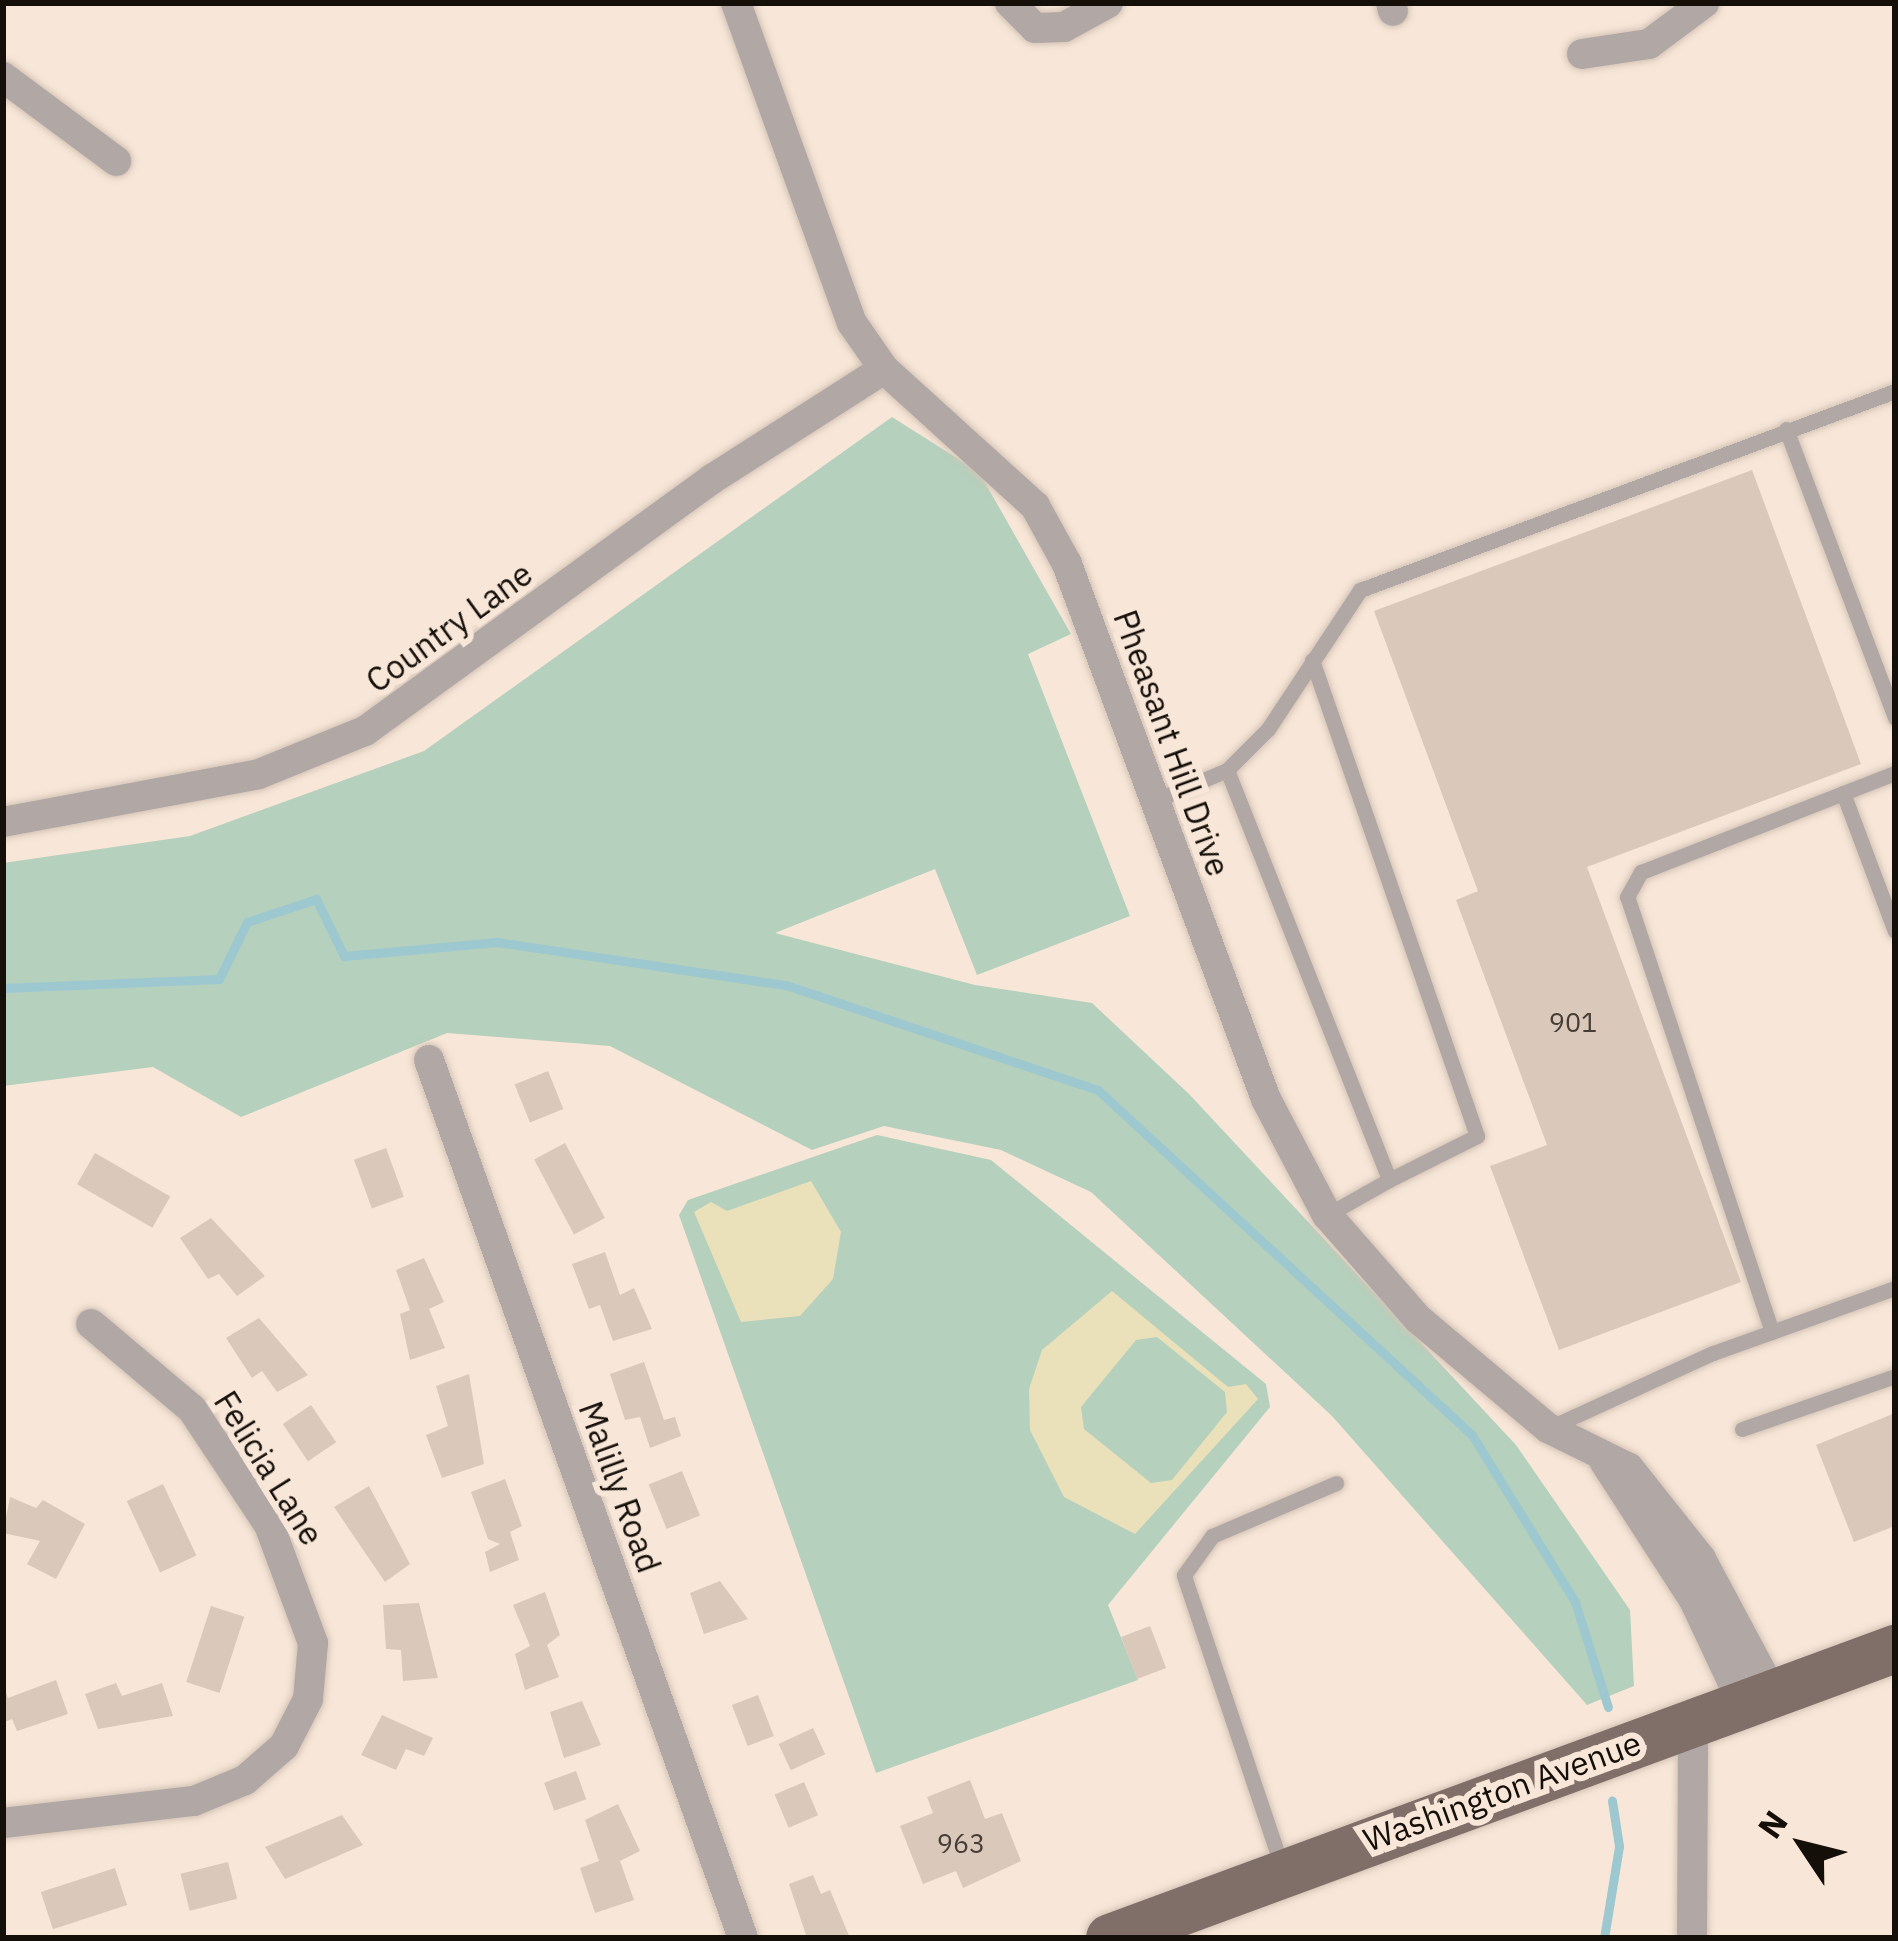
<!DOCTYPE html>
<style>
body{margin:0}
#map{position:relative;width:1898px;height:1941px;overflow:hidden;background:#f8e7d8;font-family:"IBM Plex Sans",sans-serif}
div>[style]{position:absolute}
.green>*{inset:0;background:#b5d0bd}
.sand>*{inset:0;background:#eae1bb}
.stream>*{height:9px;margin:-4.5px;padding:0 4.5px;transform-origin:4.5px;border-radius:4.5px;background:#9dc8d0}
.building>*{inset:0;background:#dac9ba;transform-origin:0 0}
.roads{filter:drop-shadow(0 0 3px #d4c4b7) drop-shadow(0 0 3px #d4c4b7)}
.lane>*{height:15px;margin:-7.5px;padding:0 7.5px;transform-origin:7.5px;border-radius:7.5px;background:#b1a7a4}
.street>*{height:30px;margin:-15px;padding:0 15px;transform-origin:15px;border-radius:15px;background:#b1a7a4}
.primary>*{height:48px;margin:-24px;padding:0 24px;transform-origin:24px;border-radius:24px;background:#806f69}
span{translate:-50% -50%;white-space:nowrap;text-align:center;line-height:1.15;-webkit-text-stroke:12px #f8e7d8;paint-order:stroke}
.number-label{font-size:27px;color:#463e36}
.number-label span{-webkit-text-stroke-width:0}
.street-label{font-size:33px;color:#150f0a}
.frame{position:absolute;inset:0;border:6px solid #150f0a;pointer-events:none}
.north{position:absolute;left:1742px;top:1785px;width:120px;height:120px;-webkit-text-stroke:9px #f8e7d8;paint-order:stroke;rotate:305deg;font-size:33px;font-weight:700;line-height:48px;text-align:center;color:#150f0a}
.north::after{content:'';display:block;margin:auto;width:42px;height:54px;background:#150f0a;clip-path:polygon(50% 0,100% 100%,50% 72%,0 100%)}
</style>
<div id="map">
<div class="green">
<i style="clip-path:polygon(892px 417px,979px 472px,1071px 634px,1028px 654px,1130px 916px,977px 975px,935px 869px,775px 933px,975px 985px,1092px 1003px,1189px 1094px,1516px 1445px,1630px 1610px,1634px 1686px,1587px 1705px,1332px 1416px,1091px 1192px,1001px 1150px,884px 1126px,812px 1150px,610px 1046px,447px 1033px,241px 1117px,153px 1067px,3px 1086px,3px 863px,190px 836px,424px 751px)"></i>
<i style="clip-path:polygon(877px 1135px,991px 1160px,1266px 1384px,1270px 1407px,1108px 1605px,1138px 1680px,876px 1773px,679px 1215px,688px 1200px)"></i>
</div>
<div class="sand">
<i style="clip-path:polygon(811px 1181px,841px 1232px,833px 1279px,800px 1316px,741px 1322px,694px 1212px,711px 1202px,727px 1211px)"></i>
<i style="clip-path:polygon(evenodd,1112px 1291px,1228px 1387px,1246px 1384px,1258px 1399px,1135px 1534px,1064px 1497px,1030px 1430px,1029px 1389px,1042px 1350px,1112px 1291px,1157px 1337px,1225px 1392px,1227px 1412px,1172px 1480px,1151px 1483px,1084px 1429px,1081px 1407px,1136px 1340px,1157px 1337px)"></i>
</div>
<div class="stream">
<i style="left:3px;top:988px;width:216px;rotate:-2.4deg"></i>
<i style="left:219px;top:979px;width:64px;rotate:-63.8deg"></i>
<i style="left:247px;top:922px;width:73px;rotate:-18.4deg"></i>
<i style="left:316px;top:899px;width:64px;rotate:63.8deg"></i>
<i style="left:344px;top:956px;width:154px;rotate:-5.2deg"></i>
<i style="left:497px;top:942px;width:292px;rotate:8.5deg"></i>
<i style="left:786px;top:985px;width:329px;rotate:18.6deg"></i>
<i style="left:1098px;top:1090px;width:509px;rotate:42.69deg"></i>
<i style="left:1472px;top:1435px;width:196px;rotate:58.3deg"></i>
<i style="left:1575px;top:1602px;width:110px;rotate:72.6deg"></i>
<i style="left:1604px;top:1938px;width:93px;rotate:-80.7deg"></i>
<i style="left:1619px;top:1846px;width:46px;rotate:-98.8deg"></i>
</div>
<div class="building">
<i style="clip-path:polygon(1752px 470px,1861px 764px,1587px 867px,1741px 1282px,1559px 1350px,1490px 1166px,1547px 1145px,1456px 900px,1478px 891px,1374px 611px)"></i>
<i style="left:548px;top:1071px;width:41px;height:36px;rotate:68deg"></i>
<i style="left:565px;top:1143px;width:85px;height:35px;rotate:62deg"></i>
<i style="left:386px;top:1148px;width:52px;height:34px;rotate:70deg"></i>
<i style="left:95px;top:1153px;width:87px;height:36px;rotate:30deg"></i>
<i style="clip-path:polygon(211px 1218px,265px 1276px,237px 1296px,219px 1274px,208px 1279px,180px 1238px)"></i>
<i style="clip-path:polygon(605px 1252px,620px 1295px,634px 1288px,652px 1329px,613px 1341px,600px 1305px,589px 1309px,572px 1264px)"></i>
<i style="clip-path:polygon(424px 1258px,444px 1302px,429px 1309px,445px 1348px,410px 1360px,400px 1314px,410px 1310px,396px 1270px)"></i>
<i style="clip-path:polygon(259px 1318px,308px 1375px,277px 1392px,262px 1371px,252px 1378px,226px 1338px)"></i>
<i style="clip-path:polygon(644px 1362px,664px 1420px,675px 1417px,681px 1436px,650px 1448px,640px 1417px,625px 1420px,610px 1374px)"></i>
<i style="clip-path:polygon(469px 1374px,484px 1464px,442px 1478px,426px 1435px,448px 1426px,436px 1386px)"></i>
<i style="left:311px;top:1405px;width:45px;height:34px;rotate:56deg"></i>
<i style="clip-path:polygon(1895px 1413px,1895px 1526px,1854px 1542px,1816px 1445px)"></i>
<i style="left:682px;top:1471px;width:48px;height:36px;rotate:68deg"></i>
<i style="clip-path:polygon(505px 1479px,522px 1526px,510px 1532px,519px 1560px,490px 1572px,485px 1552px,500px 1544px,488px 1539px,471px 1492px)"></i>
<i style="left:163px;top:1484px;width:79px;height:40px;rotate:65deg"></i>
<i style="clip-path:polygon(369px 1486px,410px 1564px,385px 1582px,334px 1507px)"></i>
<i style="clip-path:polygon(10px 1497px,36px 1508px,43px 1500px,85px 1524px,56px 1579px,27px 1564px,40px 1541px,3px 1533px)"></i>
<i style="clip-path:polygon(720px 1581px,748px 1619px,704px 1634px,690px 1593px)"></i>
<i style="clip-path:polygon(545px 1592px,560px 1635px,547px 1645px,559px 1677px,525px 1690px,515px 1654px,530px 1646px,513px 1605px)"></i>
<i style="clip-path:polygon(419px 1603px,438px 1678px,403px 1681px,401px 1650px,386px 1649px,383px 1605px)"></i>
<i style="left:211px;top:1606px;width:35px;height:80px;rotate:18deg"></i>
<i style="left:1150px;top:1626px;width:45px;height:31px;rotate:69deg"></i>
<i style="clip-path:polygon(56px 1680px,68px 1714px,17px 1731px,12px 1719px,3px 1723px,3px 1684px,8px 1698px)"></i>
<i style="clip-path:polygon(116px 1683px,122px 1696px,162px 1683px,173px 1716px,98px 1729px,85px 1694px)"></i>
<i style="left:758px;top:1695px;width:44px;height:28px;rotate:69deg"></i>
<i style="clip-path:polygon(582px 1701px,601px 1745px,564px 1758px,550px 1712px)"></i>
<i style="clip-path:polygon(382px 1715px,433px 1738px,424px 1756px,406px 1749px,396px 1770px,361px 1755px)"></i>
<i style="left:813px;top:1728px;width:29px;height:38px;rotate:65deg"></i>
<i style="left:576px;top:1771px;width:30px;height:34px;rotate:70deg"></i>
<i style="clip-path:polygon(970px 1780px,985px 1819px,1002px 1813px,1021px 1861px,963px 1888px,956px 1871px,923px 1884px,900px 1826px,933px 1813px,927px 1797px)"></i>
<i style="left:804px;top:1782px;width:36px;height:32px;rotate:67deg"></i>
<i style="clip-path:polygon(618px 1804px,640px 1851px,620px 1861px,634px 1900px,595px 1913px,580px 1868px,599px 1861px,585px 1820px)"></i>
<i style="clip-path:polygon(342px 1815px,363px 1845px,285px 1879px,265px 1847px)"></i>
<i style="left:228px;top:1862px;width:38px;height:49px;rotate:76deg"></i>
<i style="left:115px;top:1868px;width:39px;height:78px;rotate:72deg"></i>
<i style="clip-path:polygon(813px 1875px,821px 1894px,830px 1890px,850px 1938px,807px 1938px,789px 1884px)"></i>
</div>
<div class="roads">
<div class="lane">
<i style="left:1786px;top:429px;width:309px;rotate:69.3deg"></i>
<i style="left:1312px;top:660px;width:504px;rotate:70.88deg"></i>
<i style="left:1477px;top:1136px;width:98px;rotate:153.4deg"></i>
<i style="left:1227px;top:770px;width:441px;rotate:68.4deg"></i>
<i style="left:1389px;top:1180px;width:71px;rotate:150.6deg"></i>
<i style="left:1843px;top:793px;width:147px;rotate:69.4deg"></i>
<i style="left:1154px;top:801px;width:79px;rotate:-23deg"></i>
<i style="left:1227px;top:770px;width:58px;rotate:-45deg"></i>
<i style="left:1268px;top:729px;width:167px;rotate:-56.5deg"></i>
<i style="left:1360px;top:590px;width:571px;rotate:-20.4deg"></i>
<i style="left:1772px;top:1332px;width:459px;rotate:-108.4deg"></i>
<i style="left:1627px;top:897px;width:29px;rotate:-61deg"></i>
<i style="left:1641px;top:872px;width:273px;rotate:-21.3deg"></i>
<i style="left:1551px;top:1427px;width:178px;rotate:-24.6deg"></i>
<i style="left:1713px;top:1353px;width:193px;rotate:-19.7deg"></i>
<i style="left:1742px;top:1429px;width:162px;rotate:-19.1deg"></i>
<i style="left:1282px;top:1867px;width:308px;rotate:-108.6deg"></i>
<i style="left:1184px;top:1575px;width:48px;rotate:-54.3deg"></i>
<i style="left:1212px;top:1536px;width:135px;rotate:-23.1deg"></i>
</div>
<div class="street">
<i style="left:736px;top:3px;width:340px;rotate:70.1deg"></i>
<i style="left:852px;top:323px;width:56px;rotate:55.2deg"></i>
<i style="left:884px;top:369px;width:204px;rotate:42.2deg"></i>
<i style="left:1035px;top:506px;width:66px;rotate:61.1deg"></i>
<i style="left:1067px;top:564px;width:571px;rotate:69.6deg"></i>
<i style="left:1266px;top:1099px;width:131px;rotate:62.3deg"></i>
<i style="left:1327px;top:1215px;width:138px;rotate:48.8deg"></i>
<i style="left:1418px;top:1319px;width:170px;rotate:40deg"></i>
<i style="left:1548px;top:1428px;width:90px;rotate:26.3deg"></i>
<i style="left:1629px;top:1468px;width:116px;rotate:51.6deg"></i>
<i style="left:1701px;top:1559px;width:151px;rotate:61.9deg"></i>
<i style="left:1010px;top:3px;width:35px;rotate:45deg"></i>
<i style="left:1035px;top:28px;width:29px;rotate:-2deg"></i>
<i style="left:1064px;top:27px;width:50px;rotate:-28.6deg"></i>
<i style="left:1391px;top:3px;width:8px;rotate:76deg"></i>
<i style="left:1582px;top:54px;width:68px;rotate:-8.5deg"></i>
<i style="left:1649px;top:44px;width:69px;rotate:-36.7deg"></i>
<i style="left:3px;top:77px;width:141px;rotate:36.6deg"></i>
<i style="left:3px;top:822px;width:260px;rotate:-10.6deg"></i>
<i style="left:259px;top:774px;width:114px;rotate:-22.1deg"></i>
<i style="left:365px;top:731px;width:429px;rotate:-36deg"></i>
<i style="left:712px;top:479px;width:204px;rotate:-32.6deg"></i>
<i style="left:429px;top:1060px;width:932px;rotate:70.32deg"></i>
<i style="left:1604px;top:1461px;width:166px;rotate:57.1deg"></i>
<i style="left:1694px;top:1600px;width:113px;rotate:64.8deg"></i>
<i style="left:3px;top:1823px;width:192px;rotate:-6.6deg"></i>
<i style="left:194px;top:1801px;width:55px;rotate:-22.4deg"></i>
<i style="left:245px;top:1780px;width:52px;rotate:-41.1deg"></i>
<i style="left:284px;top:1746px;width:53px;rotate:-62.9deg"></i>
<i style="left:308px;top:1699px;width:56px;rotate:-84.9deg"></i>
<i style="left:313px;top:1643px;width:126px;rotate:-110.4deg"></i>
<i style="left:269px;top:1525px;width:139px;rotate:-123.6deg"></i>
<i style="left:192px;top:1409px;width:132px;rotate:-139.9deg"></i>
<i style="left:1692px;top:1938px;width:218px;rotate:-89.7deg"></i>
</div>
<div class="primary">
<i style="left:1110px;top:1938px;width:837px;rotate:-20.21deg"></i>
</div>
</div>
<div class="number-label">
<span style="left:1573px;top:1022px">901</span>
<span style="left:961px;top:1843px">963</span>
</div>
<div class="street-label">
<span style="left:449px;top:627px;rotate:-36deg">Country Lane</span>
<span style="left:1172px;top:743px;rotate:70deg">Pheasant Hill Drive</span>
<span style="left:269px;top:1468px;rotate:58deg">Felicia Lane</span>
<span style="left:620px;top:1487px;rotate:70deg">Malilly Road</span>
<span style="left:1502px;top:1791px;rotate:-20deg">Washington Avenue</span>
</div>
<div class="frame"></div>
<div class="north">N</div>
</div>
